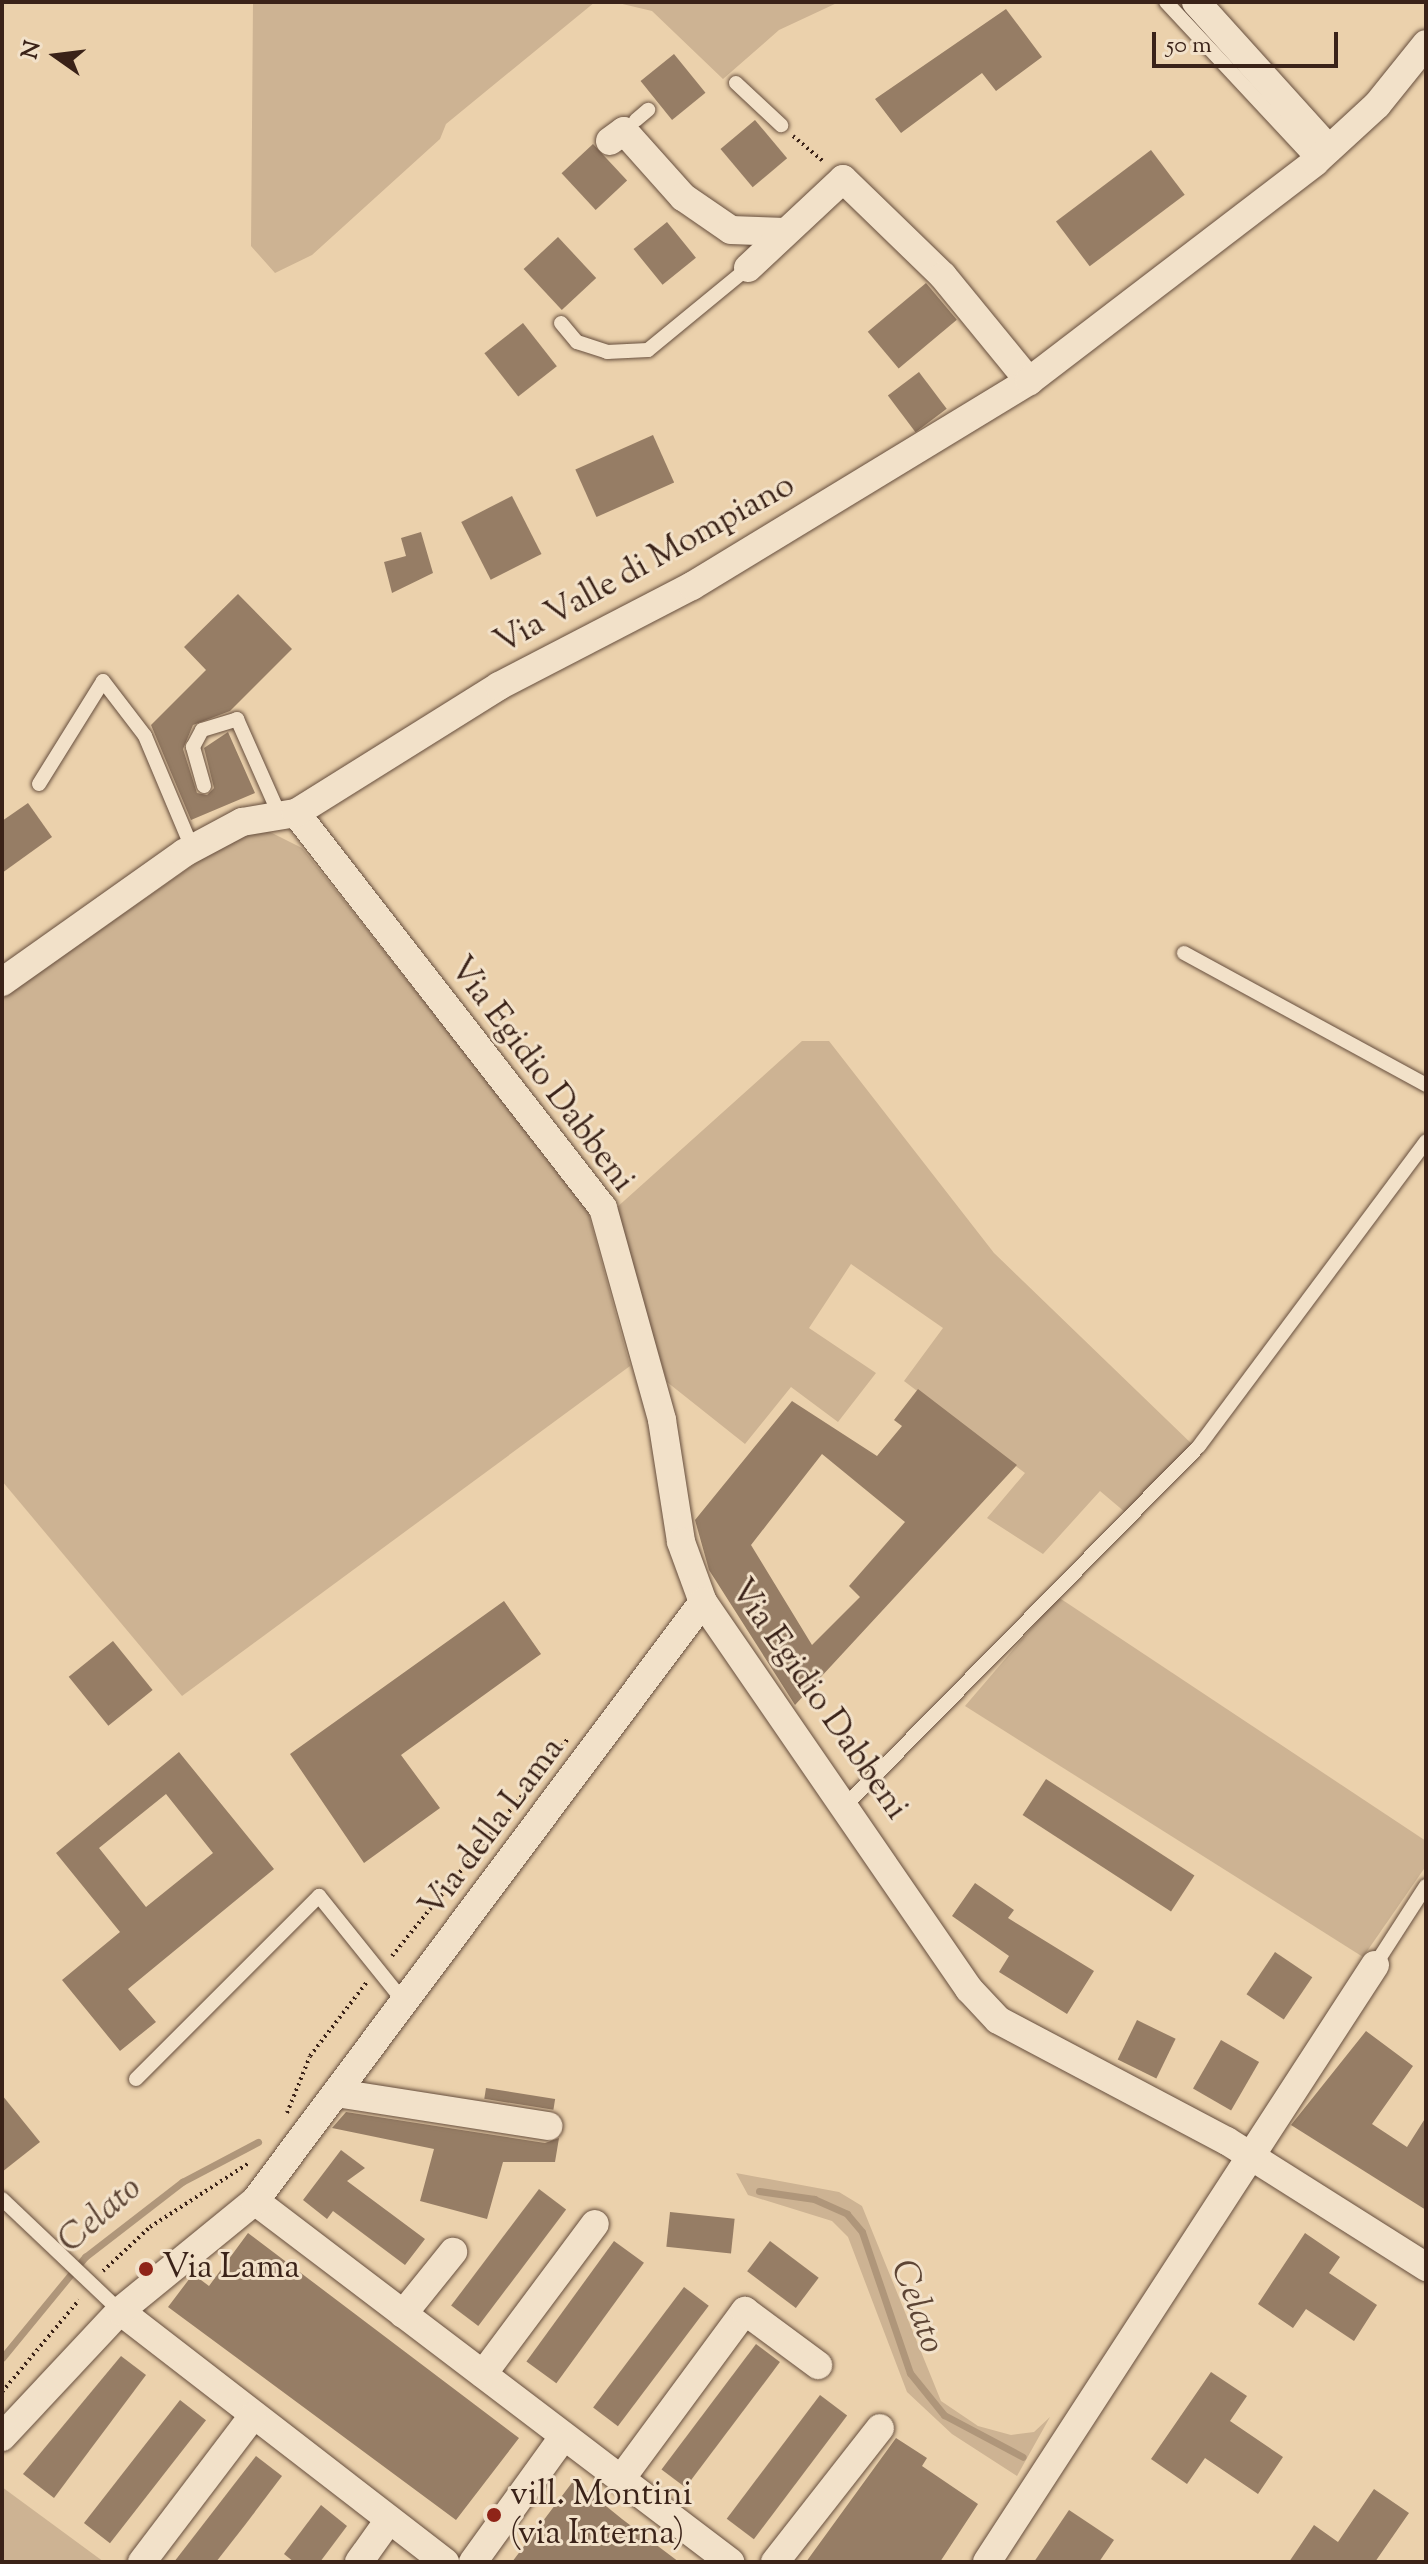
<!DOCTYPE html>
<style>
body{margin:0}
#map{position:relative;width:1428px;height:2564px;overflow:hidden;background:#ebd1ac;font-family:"Sorts Mill Goudy",serif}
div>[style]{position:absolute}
.green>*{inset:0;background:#cdb393}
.stream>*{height:7px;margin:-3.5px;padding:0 3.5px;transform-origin:3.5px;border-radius:3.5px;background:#af967a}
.building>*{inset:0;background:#967d65;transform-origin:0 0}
.path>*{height:4px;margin-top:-2px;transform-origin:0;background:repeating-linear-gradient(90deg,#3a2218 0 2px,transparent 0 6px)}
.roads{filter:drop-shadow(0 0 2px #664e3d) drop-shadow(0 0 2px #664e3d)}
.lane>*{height:14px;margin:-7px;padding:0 7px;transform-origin:7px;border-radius:7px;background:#f2e1c9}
.street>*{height:28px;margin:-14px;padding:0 14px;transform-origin:14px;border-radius:14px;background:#f2e1c9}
.dots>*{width:22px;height:22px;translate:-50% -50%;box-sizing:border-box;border:4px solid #f2e1c9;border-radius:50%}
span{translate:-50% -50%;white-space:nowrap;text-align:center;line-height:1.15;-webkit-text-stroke:6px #f2e1c9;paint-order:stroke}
.street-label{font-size:34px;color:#3a2218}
.poi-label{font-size:34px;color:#3a2218}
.left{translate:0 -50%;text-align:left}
.water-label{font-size:36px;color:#5d4535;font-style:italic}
.frame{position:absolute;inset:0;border:4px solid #3a2218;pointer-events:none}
.north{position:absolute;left:16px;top:16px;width:80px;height:80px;-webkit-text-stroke:6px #f2e1c9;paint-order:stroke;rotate:284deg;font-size:22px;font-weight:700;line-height:32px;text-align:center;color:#3a2218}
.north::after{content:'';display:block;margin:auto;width:28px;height:36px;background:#3a2218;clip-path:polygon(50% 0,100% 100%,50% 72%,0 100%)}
.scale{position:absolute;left:1152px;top:32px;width:186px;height:36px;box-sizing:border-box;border:4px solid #3a2218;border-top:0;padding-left:10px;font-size:24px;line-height:28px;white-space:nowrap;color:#3a2218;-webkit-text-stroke:6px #f2e1c9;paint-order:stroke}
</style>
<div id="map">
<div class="green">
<i style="clip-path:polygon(253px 2px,595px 2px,446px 124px,440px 139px,312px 255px,275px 273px,251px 246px)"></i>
<i style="clip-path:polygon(614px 2px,839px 2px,779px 30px,723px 79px,652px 11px)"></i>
<i style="clip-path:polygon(243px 830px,268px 831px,302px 848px,586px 1205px,630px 1366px,182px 1696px,2px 1481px,2px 999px)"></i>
<i style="clip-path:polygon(802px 1041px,829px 1041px,994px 1253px,1195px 1447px,1126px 1513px,1100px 1491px,1043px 1554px,987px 1518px,1025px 1473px,904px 1381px,943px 1328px,851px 1264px,809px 1328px,876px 1373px,838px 1422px,791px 1387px,745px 1444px,667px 1382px,615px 1209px)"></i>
<i style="clip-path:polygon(1058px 1597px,1426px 1841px,1426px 1866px,1363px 1957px,965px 1706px)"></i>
<i style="clip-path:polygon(736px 2173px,839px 2192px,862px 2206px,941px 2401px,978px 2426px,1011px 2435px,1034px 2432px,1050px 2417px,1017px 2476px,952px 2434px,907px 2392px,848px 2237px,832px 2221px,748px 2195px)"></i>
<i style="clip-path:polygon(2px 2487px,104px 2562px,2px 2562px)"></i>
</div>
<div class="stream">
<i style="left:759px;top:2191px;width:56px;rotate:8.3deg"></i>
<i style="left:814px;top:2199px;width:36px;rotate:24deg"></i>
<i style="left:847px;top:2214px;width:23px;rotate:50deg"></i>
<i style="left:862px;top:2232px;width:149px;rotate:71.2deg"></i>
<i style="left:910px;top:2373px;width:54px;rotate:51deg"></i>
<i style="left:944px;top:2415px;width:89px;rotate:28deg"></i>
<i style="left:2px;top:2358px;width:131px;rotate:-50.6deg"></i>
<i style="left:85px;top:2257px;width:123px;rotate:-37.7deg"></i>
<i style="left:182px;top:2182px;width:86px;rotate:-27.8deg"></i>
</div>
<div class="building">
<i style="clip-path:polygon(1006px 9px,1042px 57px,996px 91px,982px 73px,901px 133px,875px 99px)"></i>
<i style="left:674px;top:54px;width:50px;height:43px;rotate:51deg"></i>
<i style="left:755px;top:120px;width:50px;height:45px;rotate:50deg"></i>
<i style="left:593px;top:144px;width:50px;height:43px;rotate:47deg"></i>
<i style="left:1151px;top:150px;width:56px;height:119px;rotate:53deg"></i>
<i style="left:667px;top:222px;width:46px;height:43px;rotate:51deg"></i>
<i style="left:558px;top:237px;width:56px;height:47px;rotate:47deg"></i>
<i style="left:926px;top:283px;width:48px;height:76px;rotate:50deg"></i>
<i style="left:523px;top:323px;width:55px;height:49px;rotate:52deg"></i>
<i style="left:919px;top:372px;width:46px;height:39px;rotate:53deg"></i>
<i style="left:653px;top:435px;width:52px;height:85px;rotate:66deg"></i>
<i style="left:512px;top:496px;width:65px;height:57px;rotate:63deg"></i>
<i style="clip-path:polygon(421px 532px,433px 573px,392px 593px,384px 562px,406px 556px,401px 538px)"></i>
<i style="clip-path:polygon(238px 594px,292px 649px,230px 711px,193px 725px,183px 749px,197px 793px,207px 795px,214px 788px,204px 748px,228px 732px,255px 793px,191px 820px,151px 725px,206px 670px,184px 647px)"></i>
<i style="clip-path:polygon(28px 803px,52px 837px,2px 873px,2px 821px)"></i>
<i style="clip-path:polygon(evenodd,918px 1389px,1017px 1465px,795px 1705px,709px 1570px,695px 1520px,792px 1401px,877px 1456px,902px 1426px,894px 1420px,918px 1389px,822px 1454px,905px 1522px,849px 1586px,860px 1597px,812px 1645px,751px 1545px,822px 1454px)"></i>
<i style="clip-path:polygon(504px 1601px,541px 1654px,401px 1755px,440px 1808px,364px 1863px,290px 1754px)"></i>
<i style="left:113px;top:1641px;width:63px;height:57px;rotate:51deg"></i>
<i style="clip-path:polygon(evenodd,179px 1752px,274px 1869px,128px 1989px,156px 2022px,120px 2051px,62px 1980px,120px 1932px,56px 1853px,179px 1752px,166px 1794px,213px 1853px,146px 1907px,99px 1848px,166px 1794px)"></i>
<i style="left:1046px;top:1779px;width:177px;height:43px;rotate:33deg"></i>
<i style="clip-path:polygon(975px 1883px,1014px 1910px,1008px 1918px,1094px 1971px,1067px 2014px,999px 1972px,1009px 1956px,952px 1916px)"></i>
<i style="left:1275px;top:1952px;width:45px;height:51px;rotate:34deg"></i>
<i style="left:1137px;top:2020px;width:43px;height:44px;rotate:26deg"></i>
<i style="clip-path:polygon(1366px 2031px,1413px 2066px,1372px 2124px,1407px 2147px,1426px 2117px,1426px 2210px,1291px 2125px)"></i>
<i style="left:1221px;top:2040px;width:44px;height:56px;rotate:30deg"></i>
<i style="left:486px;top:2088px;width:70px;height:11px;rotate:9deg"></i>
<i style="clip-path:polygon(2px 2095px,40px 2142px,2px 2172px)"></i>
<i style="clip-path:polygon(346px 2112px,545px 2143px,559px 2138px,555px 2162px,503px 2162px,487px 2219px,420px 2201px,434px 2149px,332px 2128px)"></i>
<i style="clip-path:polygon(341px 2150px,365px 2168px,347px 2181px,425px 2239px,405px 2265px,333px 2211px,327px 2219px,303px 2200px)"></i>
<i style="left:539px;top:2189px;width:34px;height:146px;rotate:37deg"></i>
<i style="left:670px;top:2212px;width:65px;height:35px;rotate:6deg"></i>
<i style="clip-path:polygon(248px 2233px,519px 2438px,456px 2520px,168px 2307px,193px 2274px,209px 2286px)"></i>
<i style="clip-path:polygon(1305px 2233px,1340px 2257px,1329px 2273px,1377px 2305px,1354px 2341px,1306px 2309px,1293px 2328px,1258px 2304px)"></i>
<i style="left:614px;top:2241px;width:37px;height:149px;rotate:36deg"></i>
<i style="left:770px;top:2241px;width:61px;height:38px;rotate:37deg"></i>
<i style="left:684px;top:2287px;width:31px;height:151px;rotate:37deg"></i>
<i style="left:756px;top:2344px;width:30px;height:157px;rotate:37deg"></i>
<i style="clip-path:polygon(121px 2356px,146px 2375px,54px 2498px,23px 2474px)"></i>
<i style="clip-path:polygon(1211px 2372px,1247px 2396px,1230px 2421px,1283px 2457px,1258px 2494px,1205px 2458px,1187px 2484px,1151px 2459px)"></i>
<i style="left:820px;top:2395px;width:34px;height:155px;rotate:37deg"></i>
<i style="left:180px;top:2400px;width:33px;height:156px;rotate:38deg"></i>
<i style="clip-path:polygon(896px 2438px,927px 2458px,922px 2466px,978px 2504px,940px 2562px,806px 2562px)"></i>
<i style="clip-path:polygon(256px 2456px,282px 2476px,245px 2525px,216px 2562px,174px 2562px)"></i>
<i style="clip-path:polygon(574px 2480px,622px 2519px,679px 2562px,512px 2562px)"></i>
<i style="clip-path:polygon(1374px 2489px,1409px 2513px,1375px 2562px,1289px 2562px,1314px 2525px,1338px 2542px)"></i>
<i style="clip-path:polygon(321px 2505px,347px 2526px,320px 2562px,294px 2562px,284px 2554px)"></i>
<i style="clip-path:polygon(1069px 2510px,1114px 2540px,1099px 2562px,1034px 2562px)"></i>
</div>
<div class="path">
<i style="left:793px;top:136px;width:39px;rotate:40deg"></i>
<i style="left:392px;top:1956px;width:279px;rotate:-51deg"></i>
<i style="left:287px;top:2113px;width:61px;rotate:-68deg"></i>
<i style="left:310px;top:2056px;width:93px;rotate:-52.4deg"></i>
<i style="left:103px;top:2271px;width:64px;rotate:-43.1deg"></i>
<i style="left:150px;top:2227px;width:118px;rotate:-32.9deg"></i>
<i style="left:2px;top:2392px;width:120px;rotate:-50.1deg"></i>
</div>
<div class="roads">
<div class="lane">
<i style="left:1166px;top:2px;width:219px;rotate:47deg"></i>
<i style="left:736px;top:83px;width:62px;rotate:43deg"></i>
<i style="left:636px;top:120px;width:16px;rotate:-40deg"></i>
<i style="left:561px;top:323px;width:25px;rotate:50deg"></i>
<i style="left:577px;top:342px;width:32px;rotate:18deg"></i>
<i style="left:607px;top:352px;width:41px;rotate:-2.8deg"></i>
<i style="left:648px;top:350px;width:129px;rotate:-39.4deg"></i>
<i style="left:39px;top:784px;width:121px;rotate:-58.1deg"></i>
<i style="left:103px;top:681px;width:69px;rotate:52.6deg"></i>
<i style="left:145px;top:736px;width:121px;rotate:67.2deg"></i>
<i style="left:204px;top:786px;width:41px;rotate:-105.8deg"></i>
<i style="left:193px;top:747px;width:19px;rotate:-62deg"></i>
<i style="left:202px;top:730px;width:37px;rotate:-17deg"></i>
<i style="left:237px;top:719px;width:106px;rotate:66.1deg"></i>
<i style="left:1184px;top:953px;width:276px;rotate:28.6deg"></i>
<i style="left:847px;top:1804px;width:502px;rotate:-45.48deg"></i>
<i style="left:1199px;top:1446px;width:380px;rotate:-53.3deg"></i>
<i style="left:1375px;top:1965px;width:94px;rotate:-57.2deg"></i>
<i style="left:136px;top:2079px;width:259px;rotate:-45deg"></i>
<i style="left:319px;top:1896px;width:137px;rotate:51.2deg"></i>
<i style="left:2px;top:2199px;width:163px;rotate:43.5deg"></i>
</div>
<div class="street">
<i style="left:1196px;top:2px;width:198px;rotate:47.9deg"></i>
<i style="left:610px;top:141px;width:17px;rotate:-36deg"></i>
<i style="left:624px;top:131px;width:89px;rotate:48.2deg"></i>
<i style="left:683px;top:197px;width:58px;rotate:34.5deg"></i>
<i style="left:731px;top:230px;width:54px;rotate:2.1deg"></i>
<i style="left:748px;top:268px;width:130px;rotate:-43.1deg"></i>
<i style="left:843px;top:179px;width:139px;rotate:44.1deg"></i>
<i style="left:943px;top:276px;width:136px;rotate:50.7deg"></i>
<i style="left:296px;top:813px;width:500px;rotate:52.15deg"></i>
<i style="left:603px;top:1208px;width:220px;rotate:74.4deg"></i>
<i style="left:662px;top:1420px;width:123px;rotate:81.1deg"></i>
<i style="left:681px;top:1542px;width:64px;rotate:69.9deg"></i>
<i style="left:703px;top:1602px;width:470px;rotate:55.5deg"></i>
<i style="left:969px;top:1989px;width:42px;rotate:46.9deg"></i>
<i style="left:998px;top:2020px;width:259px;rotate:27.9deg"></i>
<i style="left:1227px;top:2141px;width:236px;rotate:32.3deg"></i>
<i style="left:2px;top:982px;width:223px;rotate:-35.3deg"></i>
<i style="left:184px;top:853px;width:66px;rotate:-28.1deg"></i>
<i style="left:242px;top:822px;width:55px;rotate:-9.5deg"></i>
<i style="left:296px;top:813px;width:239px;rotate:-32deg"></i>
<i style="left:499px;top:686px;width:217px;rotate:-27.4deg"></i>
<i style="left:692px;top:586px;width:394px;rotate:-31.3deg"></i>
<i style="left:1029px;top:381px;width:360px;rotate:-37.4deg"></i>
<i style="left:1315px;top:162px;width:84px;rotate:-42.6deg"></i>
<i style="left:1377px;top:105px;width:78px;rotate:-51.2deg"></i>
<i style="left:337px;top:2093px;width:214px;rotate:8.9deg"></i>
<i style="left:255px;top:2201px;width:597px;rotate:37.23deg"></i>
<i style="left:120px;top:2311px;width:411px;rotate:37.7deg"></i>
<i style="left:403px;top:2314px;width:80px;rotate:-51.1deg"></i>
<i style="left:483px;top:2374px;width:187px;rotate:-53.3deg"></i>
<i style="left:2px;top:2437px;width:173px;rotate:-46.9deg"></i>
<i style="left:120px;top:2311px;width:174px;rotate:-39.2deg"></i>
<i style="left:255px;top:2201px;width:748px;rotate:-53.21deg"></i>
<i style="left:621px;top:2479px;width:209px;rotate:-53.6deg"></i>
<i style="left:745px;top:2311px;width:91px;rotate:36.5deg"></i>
<i style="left:142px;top:2562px;width:182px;rotate:-52.8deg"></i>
<i style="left:359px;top:2562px;width:52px;rotate:-54.5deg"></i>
<i style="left:473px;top:2562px;width:155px;rotate:-54.2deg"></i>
<i style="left:775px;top:2562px;width:170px;rotate:-51.9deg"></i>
<i style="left:987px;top:2562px;width:712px;rotate:-56.98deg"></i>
</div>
</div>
<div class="dots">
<i style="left:146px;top:2269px;background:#8f2418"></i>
<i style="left:494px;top:2515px;background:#8f2418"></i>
</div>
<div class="street-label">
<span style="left:645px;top:565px;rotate:-29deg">Via Valle di Mompiano</span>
<span style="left:541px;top:1075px;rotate:53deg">Via Egidio Dabbeni</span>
<span style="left:818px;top:1700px;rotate:55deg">Via Egidio Dabbeni</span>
<span style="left:493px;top:1828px;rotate:-53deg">Via della Lama</span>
</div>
<div class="poi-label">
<span class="left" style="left:162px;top:2269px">Via Lama</span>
<span class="left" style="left:510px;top:2515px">vill. Montini<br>(via Interna)</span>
</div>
<div class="water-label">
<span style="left:101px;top:2216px;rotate:-41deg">Celato</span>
<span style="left:916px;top:2307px;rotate:70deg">Celato</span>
</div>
<div class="frame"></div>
<div class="north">N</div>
<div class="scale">50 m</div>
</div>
